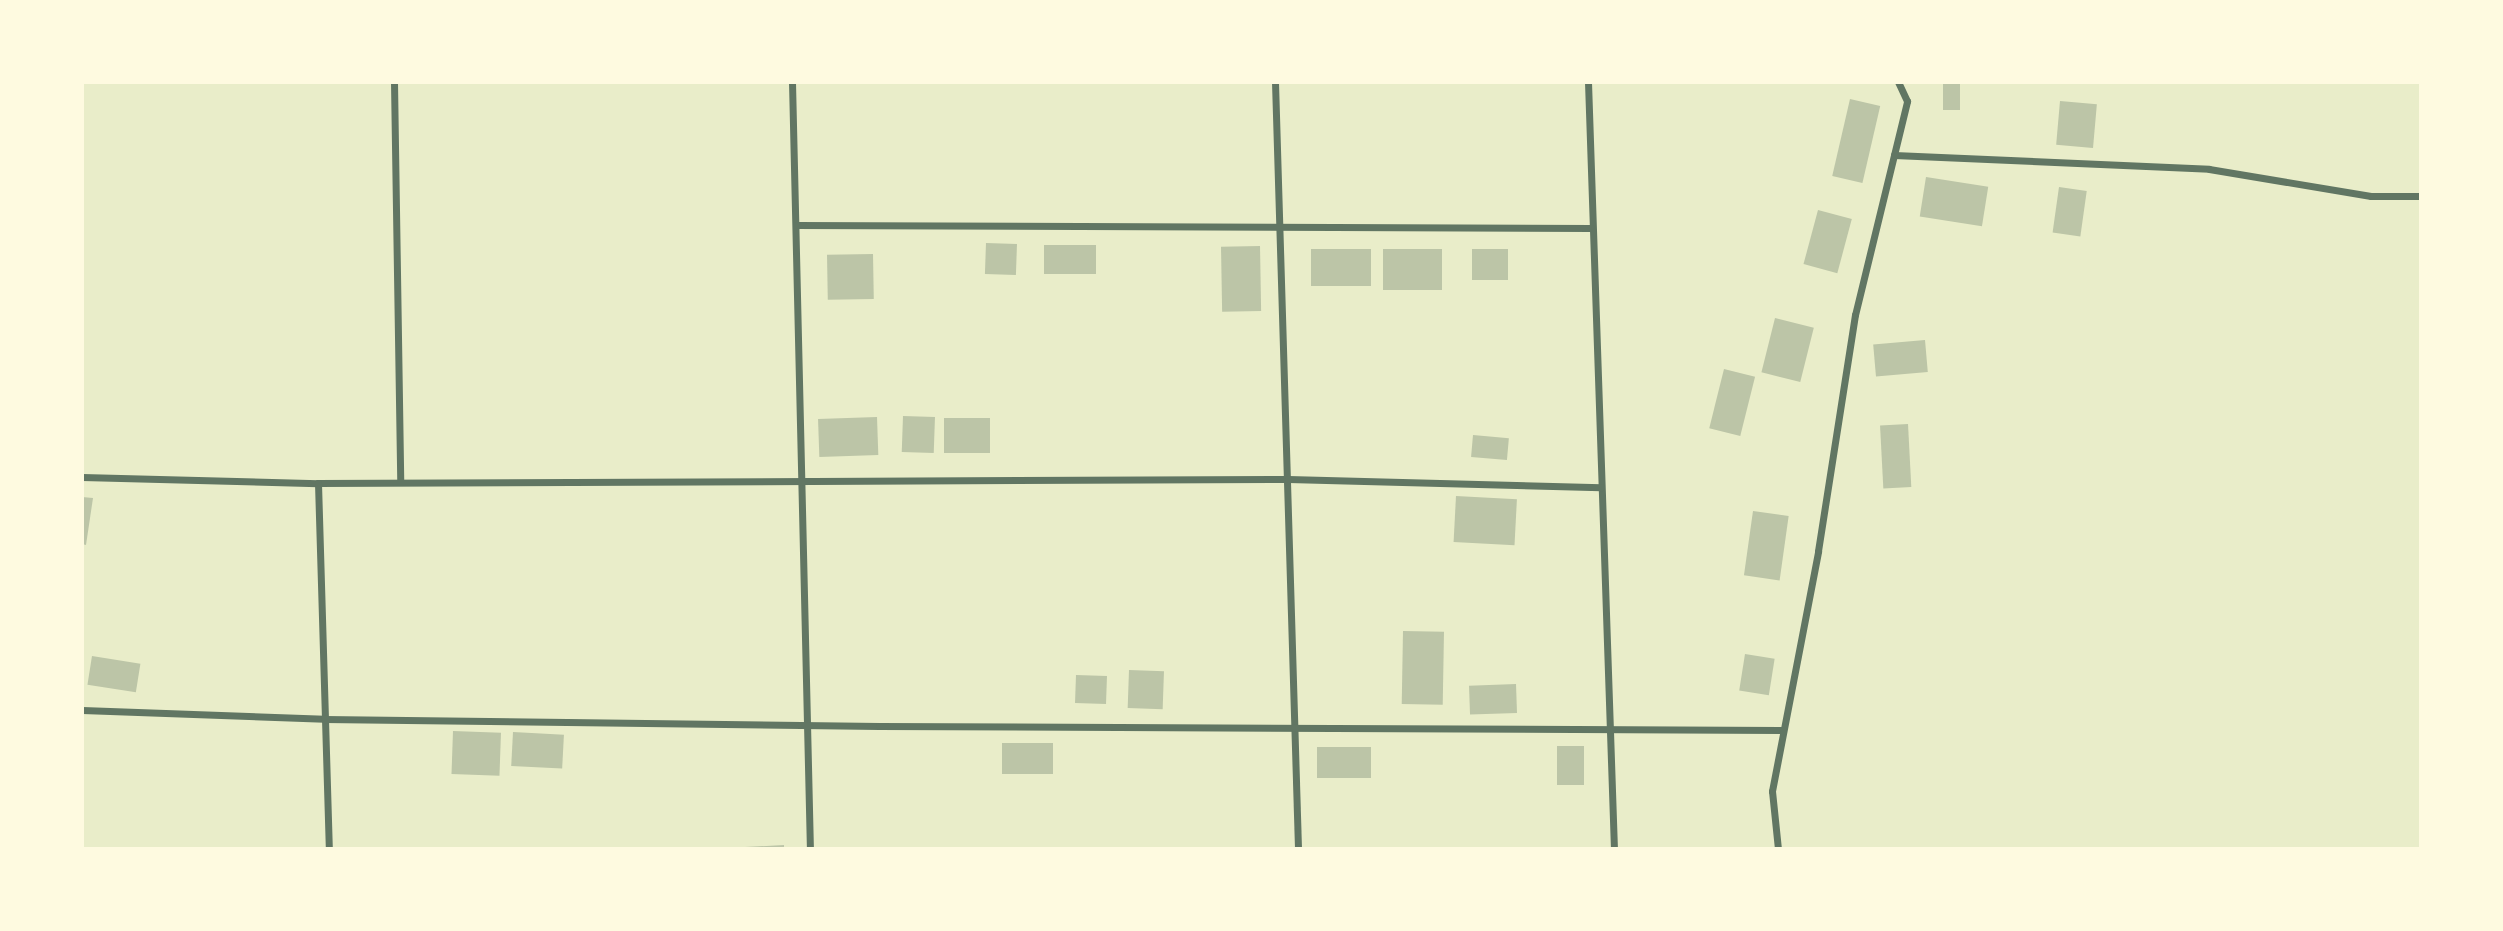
<!DOCTYPE html>
<style>
body{margin:0}
#map{position:relative;width:2503px;height:931px;overflow:hidden;background:#e9edc9;font-family:"Noto Sans",sans-serif}
div>[style]{position:absolute}
.building>*{inset:0;background:#bcc5a7;transform-origin:0 0}
.minor>*{height:7px;margin:-3.5px;padding:0 3.5px;transform-origin:3.5px;border-radius:3.5px;background:#617663}
span{translate:-50% -50%;white-space:nowrap;text-align:center;line-height:1.15;-webkit-text-stroke:7px #fefae0;paint-order:stroke}
.frame{position:absolute;inset:0;border:84px solid #fefae0;pointer-events:none}
</style>
<div id="map">
<div class="building">
<i style="left:1943px;top:82px;width:17px;height:28px"></i>
<i style="left:1850px;top:99px;width:31px;height:79px;rotate:13deg"></i>
<i style="left:2060px;top:101px;width:37px;height:44px;rotate:5deg"></i>
<i style="left:1926px;top:177px;width:63px;height:40px;rotate:9deg"></i>
<i style="left:2059px;top:187px;width:28px;height:46px;rotate:8deg"></i>
<i style="left:1818px;top:210px;width:35px;height:56px;rotate:15deg"></i>
<i style="left:986px;top:243px;width:31px;height:31px;rotate:2deg"></i>
<i style="left:1096px;top:245px;width:29px;height:52px;rotate:90deg"></i>
<i style="left:1260px;top:246px;width:65px;height:39px;rotate:89deg"></i>
<i style="left:1311px;top:249px;width:60px;height:37px"></i>
<i style="left:1383px;top:249px;width:59px;height:41px"></i>
<i style="left:1472px;top:249px;width:36px;height:31px"></i>
<i style="left:873px;top:254px;width:45px;height:46px;rotate:89deg"></i>
<i style="left:1775px;top:318px;width:40px;height:56px;rotate:14deg"></i>
<i style="left:1925px;top:340px;width:32px;height:52px;rotate:85deg"></i>
<i style="left:1724px;top:369px;width:32px;height:61px;rotate:14deg"></i>
<i style="left:903px;top:416px;width:32px;height:36px;rotate:2deg"></i>
<i style="left:877px;top:417px;width:38px;height:59px;rotate:88deg"></i>
<i style="left:944px;top:418px;width:46px;height:35px"></i>
<i style="left:1908px;top:424px;width:63px;height:28px;rotate:87deg"></i>
<i style="left:1473px;top:435px;width:36px;height:22px;rotate:5deg"></i>
<i style="left:1456px;top:496px;width:61px;height:46px;rotate:3deg"></i>
<i style="clip-path:polygon(82px 497px,93px 498px,86px 545px,82px 544px)"></i>
<i style="left:1753px;top:511px;width:36px;height:65px;rotate:8deg"></i>
<i style="left:1403px;top:631px;width:41px;height:73px;rotate:1deg"></i>
<i style="left:1745px;top:654px;width:30px;height:37px;rotate:9deg"></i>
<i style="left:92px;top:656px;width:49px;height:29px;rotate:9deg"></i>
<i style="left:1129px;top:670px;width:35px;height:38px;rotate:2deg"></i>
<i style="left:1076px;top:675px;width:31px;height:28px;rotate:2deg"></i>
<i style="left:1516px;top:684px;width:29px;height:47px;rotate:88deg"></i>
<i style="left:453px;top:731px;width:48px;height:43px;rotate:2deg"></i>
<i style="left:513px;top:732px;width:51px;height:34px;rotate:3deg"></i>
<i style="left:1002px;top:743px;width:51px;height:31px"></i>
<i style="left:1557px;top:746px;width:27px;height:39px"></i>
<i style="left:1317px;top:747px;width:54px;height:31px"></i>
<i style="clip-path:polygon(784px 845px,784px 849px,745px 849px,745px 847px)"></i>
</div>
<div class="minor">
<i style="left:394px;top:82px;width:400px;rotate:89.1deg"></i>
<i style="left:792px;top:82px;width:767px;rotate:88.66deg"></i>
<i style="left:1275px;top:82px;width:767px;rotate:88.28deg"></i>
<i style="left:1588px;top:82px;width:767px;rotate:88.06deg"></i>
<i style="left:1894px;top:155px;width:315px;rotate:2.5deg"></i>
<i style="left:2209px;top:169px;width:164px;rotate:9.5deg"></i>
<i style="left:2371px;top:196px;width:50px"></i>
<i style="left:796px;top:225px;width:795px;rotate:0.22deg"></i>
<i style="left:82px;top:477px;width:236px;rotate:1.5deg"></i>
<i style="left:318px;top:483px;width:970px;rotate:-0.24deg"></i>
<i style="left:1288px;top:479px;width:313px;rotate:1.5deg"></i>
<i style="left:318px;top:483px;width:366px;rotate:88.3deg"></i>
<i style="left:82px;top:710px;width:242px;rotate:2.1deg"></i>
<i style="left:324px;top:719px;width:555px;rotate:0.72deg"></i>
<i style="left:879px;top:726px;width:904px;rotate:0.25deg"></i>
<i style="left:1778px;top:849px;width:58px;rotate:-95.9deg"></i>
<i style="left:1772px;top:791px;width:244px;rotate:-79.1deg"></i>
<i style="left:1818px;top:551px;width:239px;rotate:-81.1deg"></i>
<i style="left:1855px;top:315px;width:220px;rotate:-76.3deg"></i>
<i style="left:1907px;top:101px;width:21px;rotate:-115deg"></i>
</div>
<div class="frame"></div>
</div>
